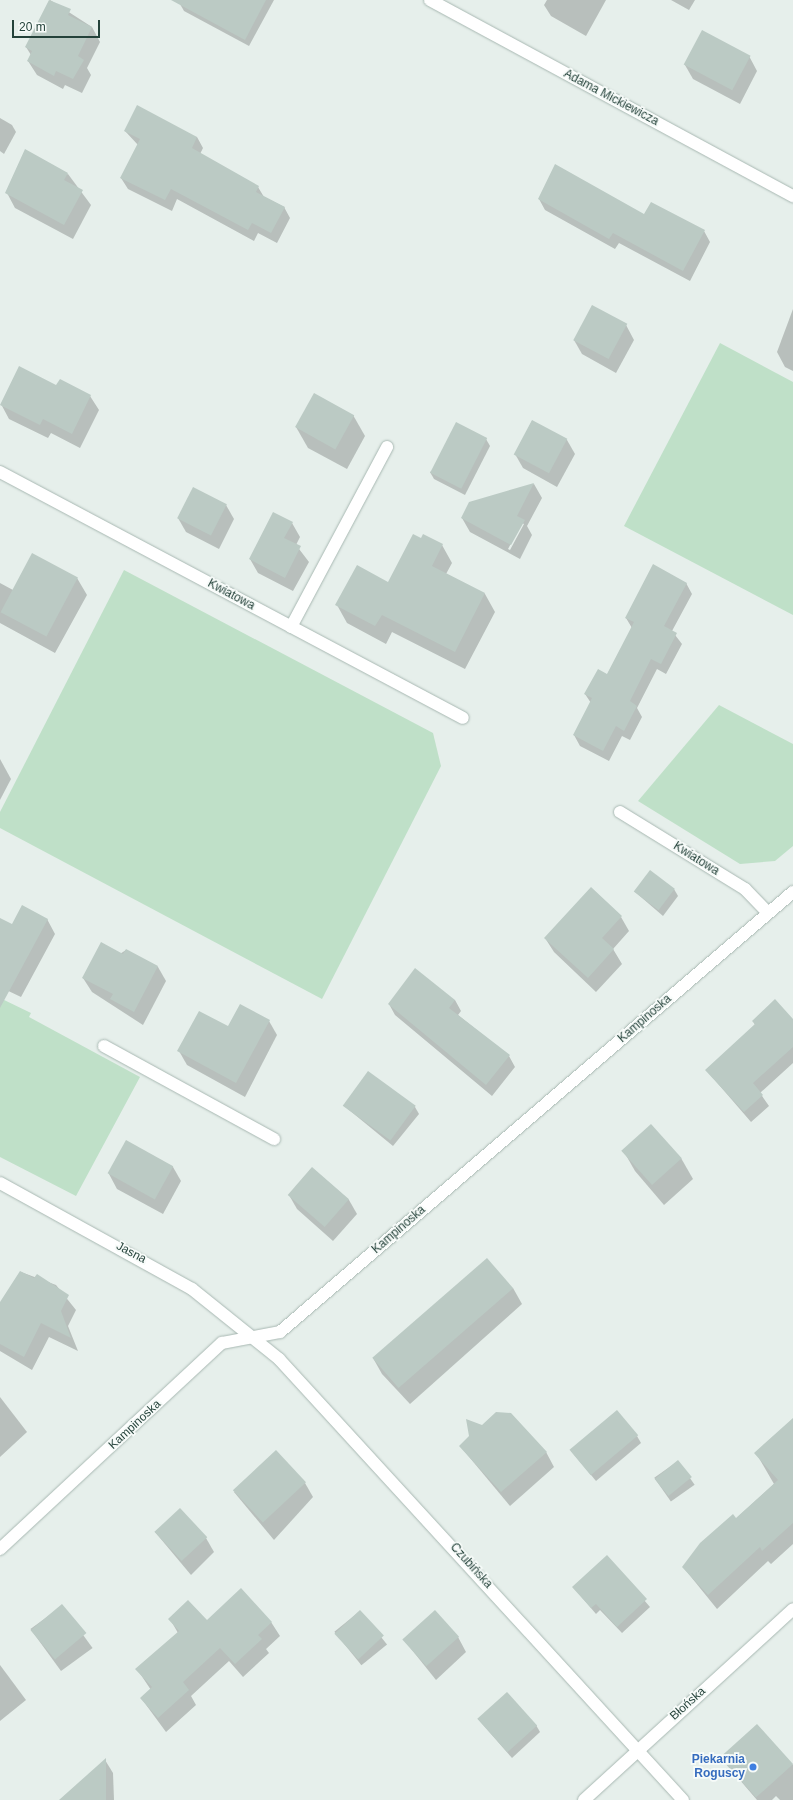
<!DOCTYPE html>
<meta charset="utf-8">
<style>
body{margin:0}
#map{position:relative;width:793px;height:1800px;overflow:hidden;background:#e6efeb;font-family:Helvetica,sans-serif}
div>[style]{position:absolute}
.green>*{inset:0;background:#bfe0c8}
.shadow>*{inset:0;background:#0003;transform-origin:0 0}
.building>*{inset:0;background:#bbcac4;transform-origin:0 0}
.roads{filter:drop-shadow(0 0 1px #a8b8b2) drop-shadow(0 0 1px #a8b8b2)}
.lane>*{height:12px;margin:-6px;padding:0 6px;transform-origin:6px;border-radius:6px;background:#fff}
.street>*{height:12px;margin:-6px;padding:0 6px;transform-origin:6px;border-radius:6px;background:#fff}
.dots>*{width:11px;height:11px;translate:-50% -50%;box-sizing:border-box;border:2px solid #f7fbf9;border-radius:50%}
span{translate:-50% -50%;white-space:nowrap;text-align:center;line-height:1.15;-webkit-text-stroke:3.5px #f7fbf9;paint-order:stroke}
.street-label{font-size:12px;color:#24423a}
.shop-label{font-size:12px;color:#366cbe;font-weight:700}
.right{translate:-100% -50%;text-align:right}
.scale{position:absolute;left:12px;top:20px;width:88px;height:18px;box-sizing:border-box;border:2px solid #24423a;border-top:0;padding-left:5px;font-size:12px;line-height:14px;white-space:nowrap;color:#24423a;-webkit-text-stroke:3px #f7fbf9;paint-order:stroke}
</style>
<div id="map">
<div class="green">
<i style="clip-path:polygon(720px 343px,793px 382px,793px 615px,624px 526px)"></i>
<i style="clip-path:polygon(124px 570px,433px 733px,441px 766px,322px 999px,0 828px,0 812px)"></i>
<i style="clip-path:polygon(719px 705px,793px 744px,793px 846px,775px 861px,740px 864px,638px 801px)"></i>
<i style="clip-path:polygon(0 998px,31px 1013px,29px 1017px,140px 1077px,76px 1196px,0 1157px)"></i>
</div>
<div class="shadow">
<i style="clip-path:polygon(50px 0,92px 27px,100px 42px,87px 68px,91px 75px,82px 93px,65px 85px,63px 89px,37px 75px,28px 61px,31px 55px,26px 47px)"></i>
<i style="clip-path:polygon(182px 0,274px 0,249px 46px,184px 11px,180px 4px)"></i>
<i style="clip-path:polygon(547px 0,606px 0,586px 36px,551px 16px,544px 5px)"></i>
<i style="clip-path:polygon(671px 0,695px 0,689px 10px)"></i>
<i style="clip-path:polygon(749px 56px,757px 71px,740px 104px,693px 79px,685px 65px)"></i>
<i style="clip-path:polygon(0 118px,12px 125px,16px 132px,4px 154px,0 151px)"></i>
<i style="clip-path:polygon(125px 131px,197px 137px,203px 148px,200px 154px,258px 187px,264px 197px,284px 207px,290px 218px,277px 243px,258px 233px,254px 241px,177px 199px,172px 211px,128px 189px,121px 178px,138px 145px)"></i>
<i style="clip-path:polygon(68px 174px,91px 205px,73px 239px,15px 208px,7px 193px)"></i>
<i style="clip-path:polygon(539px 199px,645px 215px,704px 231px,710px 242px,690px 281px,619px 243px,615px 249px,545px 210px)"></i>
<i style="clip-path:polygon(793px 309px,793px 371px,785px 367px,777px 352px)"></i>
<i style="clip-path:polygon(626px 325px,634px 340px,616px 373px,582px 354px,574px 340px)"></i>
<i style="clip-path:polygon(57px 387px,90px 396px,99px 410px,80px 448px,51px 433px,48px 438px,9px 419px,1px 404px)"></i>
<i style="clip-path:polygon(353px 415px,365px 436px,347px 469px,308px 448px,296px 427px)"></i>
<i style="clip-path:polygon(532px 421px,567px 440px,575px 454px,557px 487px,523px 468px,515px 454px)"></i>
<i style="clip-path:polygon(486px 439px,490px 446px,465px 495px,434px 479px,430px 472px)"></i>
<i style="clip-path:polygon(evenodd,534px 484px,542px 498px,527px 526px,532px 535px,520px 559px,470px 532px,462px 518px,470px 503px,534px 484px,522px 523px,524px 524px,510px 550px,508px 549px,522px 523px)"></i>
<i style="clip-path:polygon(226px 505px,234px 519px,219px 549px,186px 532px,178px 518px)"></i>
<i style="clip-path:polygon(292px 523px,300px 537px,296px 545px,309px 562px,293px 591px,258px 573px,250px 559px)"></i>
<i style="clip-path:polygon(442px 545px,452px 563px,446px 574px,485px 594px,495px 612px,465px 669px,392px 632px,386px 644px,347px 623px,337px 605px,388px 583px)"></i>
<i style="clip-path:polygon(77px 578px,87px 595px,55px 653px,0 623px,0 583px,13px 590px)"></i>
<i style="clip-path:polygon(686px 583px,692px 594px,672px 631px,682px 644px,666px 674px,657px 669px,637px 708px,642px 717px,630px 740px,622px 736px,609px 761px,580px 746px,574px 735px,591px 703px,585px 694px,607px 675px,632px 628px,626px 618px)"></i>
<i style="clip-path:polygon(0 759px,11px 779px,0 800px)"></i>
<i style="clip-path:polygon(674px 889px,678px 896px,663px 916px,634px 891px)"></i>
<i style="clip-path:polygon(621px 917px,629px 931px,613px 949px,622px 964px,596px 992px,554px 952px,545px 938px)"></i>
<i style="clip-path:polygon(0 919px,12px 926px,47px 919px,55px 934px,21px 997px,0 987px)"></i>
<i style="clip-path:polygon(126px 950px,158px 967px,166px 981px,143px 1025px,92px 992px,83px 978px)"></i>
<i style="clip-path:polygon(455px 1000px,461px 1011px,458px 1015px,509px 1056px,515px 1067px,492px 1096px,395px 1015px,389px 1004px)"></i>
<i style="clip-path:polygon(269px 1021px,277px 1035px,245px 1097px,187px 1065px,179px 1051px)"></i>
<i style="clip-path:polygon(753px 1021px,793px 1021px,793px 1063px,760px 1093px,769px 1106px,751px 1122px,707px 1071px,755px 1025px)"></i>
<i style="clip-path:polygon(343px 1105px,415px 1107px,419px 1114px,393px 1146px)"></i>
<i style="clip-path:polygon(623px 1150px,681px 1158px,693px 1179px,664px 1205px,635px 1171px)"></i>
<i style="clip-path:polygon(173px 1167px,181px 1181px,163px 1214px,117px 1189px,109px 1174px)"></i>
<i style="clip-path:polygon(312px 1168px,349px 1200px,357px 1214px,333px 1241px,297px 1209px,289px 1195px)"></i>
<i style="clip-path:polygon(21px 1272px,56px 1285px,76px 1310px,68px 1326px,78px 1351px,49px 1337px,32px 1370px,0 1351px,0 1329px)"></i>
<i style="clip-path:polygon(513px 1288px,522px 1304px,410px 1404px,382px 1374px,373px 1358px)"></i>
<i style="clip-path:polygon(0 1397px,27px 1432px,0 1457px)"></i>
<i style="clip-path:polygon(793px 1420px,793px 1544px,771px 1564px,768px 1561px,717px 1609px,683px 1567px,774px 1484px,756px 1453px)"></i>
<i style="clip-path:polygon(637px 1436px,641px 1443px,596px 1481px,571px 1451px)"></i>
<i style="clip-path:polygon(460px 1446px,546px 1452px,554px 1467px,510px 1506px)"></i>
<i style="left:678px;top:1461px;width:29px;height:29px;rotate:55deg"></i>
<i style="clip-path:polygon(305px 1483px,313px 1497px,274px 1540px,234px 1492px)"></i>
<i style="clip-path:polygon(155px 1532px,206px 1538px,214px 1552px,191px 1575px)"></i>
<i style="clip-path:polygon(607px 1557px,650px 1607px,622px 1633px,600px 1610px,596px 1614px,573px 1587px)"></i>
<i style="left:62px;top:1606px;width:52px;height:39px;rotate:54deg"></i>
<i style="left:360px;top:1611px;width:43px;height:33px;rotate:51deg"></i>
<i style="clip-path:polygon(170px 1619px,271px 1622px,280px 1636px,266px 1649px,269px 1653px,243px 1677px,229px 1661px,191px 1696px,196px 1705px,166px 1732px,141px 1698px,151px 1690px,137px 1669px,178px 1633px)"></i>
<i style="clip-path:polygon(458px 1637px,466px 1652px,436px 1680px,404px 1640px)"></i>
<i style="clip-path:polygon(0 1665px,26px 1700px,0 1721px)"></i>
<i style="clip-path:polygon(478px 1719px,536px 1725px,540px 1732px,512px 1758px)"></i>
<i style="clip-path:polygon(757px 1725px,793px 1765px,793px 1800px,780px 1800px,776px 1796px,772px 1800px,757px 1800px,721px 1758px)"></i>
<i style="clip-path:polygon(105px 1760px,113px 1773px,114px 1800px,60px 1800px)"></i>
</div>
<div class="building">
<i style="clip-path:polygon(49px 0,71px 9px,68px 15px,92px 27px,78px 56px,84px 60px,73px 79px,56px 71px,54px 76px,27px 61px,32px 51px,25px 47px)"></i>
<i style="clip-path:polygon(171px 0,266px 0,245px 40px)"></i>
<i style="left:702px;top:30px;width:55px;height:39px;rotate:28deg"></i>
<i style="clip-path:polygon(137px 105px,197px 137px,192px 148px,259px 186px,256px 192px,285px 207px,271px 233px,252px 223px,248px 230px,171px 189px,165px 200px,120px 178px,140px 139px,124px 131px)"></i>
<i style="clip-path:polygon(25px 149px,68px 173px,64px 180px,83px 190px,64px 225px,5px 193px)"></i>
<i style="clip-path:polygon(555px 164px,644px 214px,651px 202px,705px 230px,683px 271px,613px 233px,609px 239px,538px 199px)"></i>
<i style="left:592px;top:305px;width:40px;height:40px;rotate:28deg"></i>
<i style="clip-path:polygon(19px 366px,56px 385px,60px 379px,91px 395px,72px 434px,43px 419px,40px 425px,0 405px)"></i>
<i style="left:314px;top:393px;width:46px;height:39px;rotate:29deg"></i>
<i style="left:532px;top:420px;width:40px;height:39px;rotate:28deg"></i>
<i style="left:456px;top:422px;width:35px;height:57px;rotate:27deg"></i>
<i style="clip-path:polygon(534px 483px,517px 516px,525px 520px,511px 545px,461px 518px,469px 502px)"></i>
<i style="left:193px;top:487px;width:38px;height:35px;rotate:27deg"></i>
<i style="clip-path:polygon(273px 512px,293px 522px,284px 538px,301px 546px,285px 578px,249px 559px)"></i>
<i style="clip-path:polygon(413px 534px,421px 538px,423px 534px,443px 544px,432px 566px,485px 593px,455px 652px,382px 615px,375px 626px,335px 605px,357px 565px,388px 582px)"></i>
<i style="left:32px;top:553px;width:52px;height:67px;rotate:28deg"></i>
<i style="clip-path:polygon(653px 564px,687px 583px,664px 626px,677px 633px,661px 664px,651px 659px,630px 701px,637px 706px,624px 731px,616px 726px,603px 751px,573px 735px,592px 698px,584px 694px,598px 669px,607px 674px,634px 622px,625px 618px)"></i>
<i style="left:650px;top:870px;width:31px;height:27px;rotate:37deg"></i>
<i style="clip-path:polygon(591px 887px,622px 916px,602px 938px,614px 949px,588px 978px,544px 938px)"></i>
<i style="clip-path:polygon(22px 905px,48px 919px,0 1008px,0 918px,12px 924px)"></i>
<i style="clip-path:polygon(101px 942px,123px 954px,126px 949px,158px 966px,134px 1012px,110px 999px,113px 994px,82px 978px)"></i>
<i style="clip-path:polygon(415px 968px,455px 1000px,449px 1008px,510px 1055px,486px 1085px,388px 1004px)"></i>
<i style="clip-path:polygon(775px 999px,793px 1019px,793px 1047px,753px 1083px,763px 1095px,744px 1112px,705px 1070px,755px 1024px,752px 1021px)"></i>
<i style="clip-path:polygon(240px 1004px,270px 1020px,236px 1083px,177px 1051px,199px 1011px,228px 1026px)"></i>
<i style="left:368px;top:1071px;width:59px;height:43px;rotate:36deg"></i>
<i style="left:651px;top:1124px;width:46px;height:40px;rotate:48deg"></i>
<i style="left:126px;top:1140px;width:54px;height:38px;rotate:29deg"></i>
<i style="left:312px;top:1167px;width:49px;height:37px;rotate:41deg"></i>
<i style="left:487px;top:1258px;width:40px;height:152px;rotate:49deg"></i>
<i style="clip-path:polygon(20px 1271px,34px 1278px,37px 1274px,69px 1295px,61px 1311px,71px 1338px,41px 1323px,24px 1357px,0 1344px,0 1302px)"></i>
<i style="left:617px;top:1410px;width:33px;height:62px;rotate:50deg"></i>
<i style="clip-path:polygon(496px 1412px,511px 1413px,547px 1452px,501px 1492px,459px 1446px,469px 1436px,466px 1419px,482px 1425px)"></i>
<i style="clip-path:polygon(793px 1418px,793px 1523px,762px 1551px,760px 1547px,708px 1595px,682px 1567px,700px 1543px,733px 1514px,736px 1518px,778px 1480px,754px 1453px)"></i>
<i style="left:276px;top:1450px;width:44px;height:59px;rotate:47deg"></i>
<i style="left:678px;top:1460px;width:22px;height:30px;rotate:51deg"></i>
<i style="left:180px;top:1508px;width:40px;height:35px;rotate:47deg"></i>
<i style="clip-path:polygon(607px 1555px,647px 1599px,617px 1627px,596px 1604px,591px 1608px,572px 1587px)"></i>
<i style="clip-path:polygon(241px 1588px,272px 1622px,258px 1635px,262px 1639px,235px 1664px,220px 1648px,183px 1682px,189px 1690px,158px 1718px,140px 1698px,152px 1687px,135px 1669px,179px 1631px,168px 1619px,188px 1600px,207px 1620px)"></i>
<i style="left:62px;top:1604px;width:38px;height:41px;rotate:50deg"></i>
<i style="left:360px;top:1610px;width:35px;height:35px;rotate:47deg"></i>
<i style="left:435px;top:1610px;width:36px;height:44px;rotate:48deg"></i>
<i style="left:507px;top:1692px;width:45px;height:40px;rotate:48deg"></i>
<i style="left:757px;top:1724px;width:54px;height:50px;rotate:48deg"></i>
<i style="clip-path:polygon(106px 1758px,106px 1800px,59px 1800px)"></i>
</div>
<div class="roads">
<div class="lane">
<i style="left:291px;top:627px;width:204px;rotate:-61.9deg"></i>
<i style="left:104px;top:1046px;width:194px;rotate:28.7deg"></i>
</div>
<div class="street">
<i style="left:430px;top:0;width:413px;rotate:28.4deg"></i>
<i style="left:0;top:472px;width:524px;rotate:27.98deg"></i>
<i style="left:620px;top:812px;width:147px;rotate:31.6deg"></i>
<i style="left:745px;top:889px;width:33px;rotate:46deg"></i>
<i style="left:0;top:1183px;width:219px;rotate:28.9deg"></i>
<i style="left:192px;top:1289px;width:112px;rotate:38.8deg"></i>
<i style="left:279px;top:1359px;width:598px;rotate:47.51deg"></i>
<i style="left:0;top:1549px;width:303px;rotate:-42.9deg"></i>
<i style="left:222px;top:1343px;width:59px;rotate:-10.7deg"></i>
<i style="left:280px;top:1332px;width:676px;rotate:-40.62deg"></i>
<i style="left:584px;top:1800px;width:283px;rotate:-42.4deg"></i>
</div>
</div>
<div class="dots">
<i style="left:753px;top:1767px;background:#3f7fe0"></i>
</div>
<div class="street-label">
<span style="left:611px;top:98px;rotate:28deg">Adama Mickiewicza</span>
<span style="left:231px;top:595px;rotate:28deg">Kwiatowa</span>
<span style="left:696px;top:859px;rotate:32deg">Kwiatowa</span>
<span style="left:645px;top:1019px;rotate:-41deg">Kampinoska</span>
<span style="left:399px;top:1230px;rotate:-41deg">Kampinoska</span>
<span style="left:131px;top:1253px;rotate:28deg">Jasna</span>
<span style="left:135px;top:1425px;rotate:-43deg">Kampinoska</span>
<span style="left:471px;top:1566px;rotate:48deg">Czubińska</span>
<span style="left:688px;top:1704px;rotate:-42deg">Błońska</span>
</div>
<div class="shop-label">
<span class="right" style="left:745px;top:1767px">Piekarnia<br>Roguscy</span>
</div>
<div class="scale">20 m</div>
</div>
